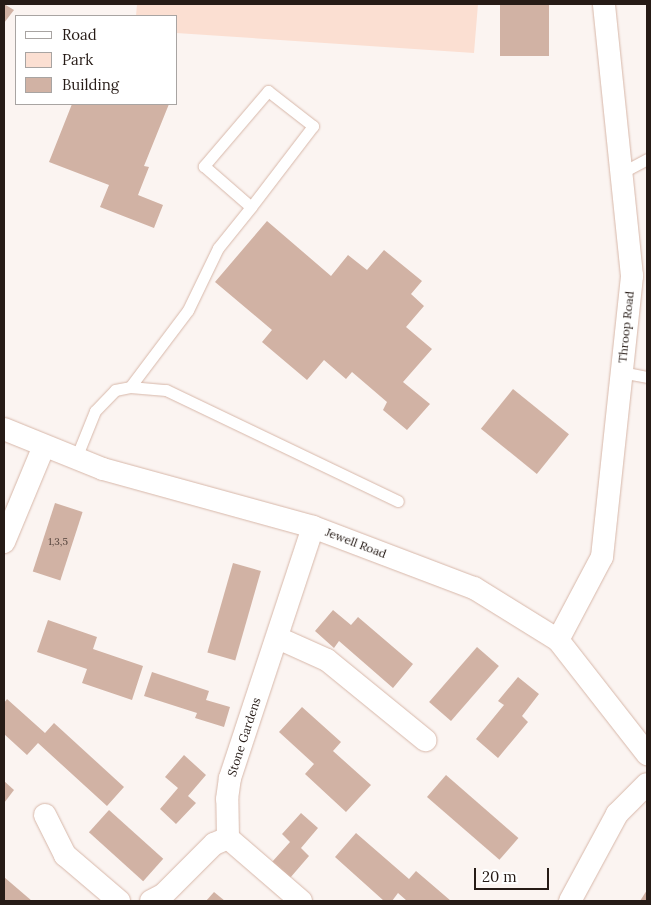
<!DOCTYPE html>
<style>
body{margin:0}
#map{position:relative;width:651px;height:905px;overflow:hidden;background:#fbf4f1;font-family:Lora,serif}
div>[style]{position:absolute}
.green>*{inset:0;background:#fbdfd2}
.building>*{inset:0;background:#d1b2a4;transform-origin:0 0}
.roads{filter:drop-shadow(0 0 1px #d7b7a9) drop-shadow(0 0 1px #d7b7a9)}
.lane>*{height:11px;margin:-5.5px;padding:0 5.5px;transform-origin:5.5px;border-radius:5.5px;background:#fff}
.street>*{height:22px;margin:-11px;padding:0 11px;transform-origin:11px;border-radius:11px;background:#fff}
span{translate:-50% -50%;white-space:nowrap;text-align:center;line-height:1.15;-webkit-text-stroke:4px #fff;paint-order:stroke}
.number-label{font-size:10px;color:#51413a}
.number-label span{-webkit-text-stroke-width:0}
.street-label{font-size:12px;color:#261b16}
.frame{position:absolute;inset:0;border:5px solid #261b16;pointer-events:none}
.legend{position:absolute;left:15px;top:15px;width:162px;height:90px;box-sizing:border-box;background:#fff;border:1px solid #a8a4a2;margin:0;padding:6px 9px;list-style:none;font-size:15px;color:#261b16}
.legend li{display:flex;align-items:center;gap:10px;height:25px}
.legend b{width:25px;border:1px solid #a8a4a2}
.scale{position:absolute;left:474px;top:868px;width:75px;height:22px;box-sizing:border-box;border:2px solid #261b16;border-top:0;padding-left:6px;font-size:15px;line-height:18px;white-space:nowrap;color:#261b16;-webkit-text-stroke:4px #fff;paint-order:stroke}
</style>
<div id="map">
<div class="green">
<i style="clip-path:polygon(137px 4px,478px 4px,474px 53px,176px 33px,176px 16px,136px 16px)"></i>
</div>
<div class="building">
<i style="clip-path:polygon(4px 4px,14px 10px,4px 23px)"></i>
<i style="left:500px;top:4px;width:49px;height:52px"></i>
<i style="clip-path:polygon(72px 104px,169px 104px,144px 166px,149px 167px,138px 195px,163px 205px,154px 228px,100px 207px,109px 185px,49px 162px)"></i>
<i style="clip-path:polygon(267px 221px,331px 276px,348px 255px,367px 270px,384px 250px,422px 281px,411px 294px,424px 306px,406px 327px,432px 349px,403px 382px,430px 404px,407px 430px,383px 410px,387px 402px,352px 372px,346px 379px,324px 360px,307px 380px,262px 342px,272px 330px,215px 282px)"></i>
<i style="left:513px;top:389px;width:72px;height:51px;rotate:39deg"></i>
<i style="left:55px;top:503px;width:29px;height:72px;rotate:18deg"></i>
<i style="left:233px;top:563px;width:29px;height:93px;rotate:16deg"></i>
<i style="clip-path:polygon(333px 610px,351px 625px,358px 617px,413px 664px,393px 688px,339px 641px,334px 648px,315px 631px)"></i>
<i style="clip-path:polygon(48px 620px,97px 637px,93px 649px,143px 666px,132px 700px,82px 683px,87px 669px,37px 652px)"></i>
<i style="left:477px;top:647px;width:29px;height:73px;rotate:41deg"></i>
<i style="clip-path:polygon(152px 672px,209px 691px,206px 700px,230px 707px,224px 727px,195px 718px,197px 713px,144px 696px)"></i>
<i style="clip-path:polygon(518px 677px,539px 694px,522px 716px,528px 722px,498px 758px,476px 739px,504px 705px,498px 701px)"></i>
<i style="clip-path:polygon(7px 699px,45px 733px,54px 723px,124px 787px,107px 806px,38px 743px,27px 755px,4px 734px,4px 703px)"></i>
<i style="clip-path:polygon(302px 707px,341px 742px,333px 751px,371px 785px,346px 812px,305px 774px,314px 764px,279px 732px)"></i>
<i style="clip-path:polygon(184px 755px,206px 775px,188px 796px,196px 803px,176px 824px,160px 809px,178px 788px,165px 777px)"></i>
<i style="left:446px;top:775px;width:96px;height:29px;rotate:41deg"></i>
<i style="clip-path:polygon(4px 781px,14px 790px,4px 803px)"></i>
<i style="left:109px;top:810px;width:73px;height:30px;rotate:42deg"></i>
<i style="clip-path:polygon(301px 813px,318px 828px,301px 848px,309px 856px,290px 878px,272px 862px,290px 842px,282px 834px)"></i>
<i style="clip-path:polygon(356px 833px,409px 879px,416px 871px,451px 901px,407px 901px,398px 893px,392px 901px,384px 901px,335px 857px)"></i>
<i style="clip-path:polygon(4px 877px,32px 901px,4px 901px)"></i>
<i style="clip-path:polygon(647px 890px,647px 901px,640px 901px)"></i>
<i style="clip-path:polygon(214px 892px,225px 901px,206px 901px)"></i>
</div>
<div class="roads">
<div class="lane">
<i style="left:621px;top:173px;width:30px;rotate:-28deg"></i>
<i style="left:621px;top:372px;width:26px;rotate:11deg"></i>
<i style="left:130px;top:387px;width:96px;rotate:-53deg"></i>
<i style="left:188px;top:310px;width:69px;rotate:-64.2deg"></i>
<i style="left:218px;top:248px;width:53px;rotate:-51.2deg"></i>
<i style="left:251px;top:207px;width:102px;rotate:-52.6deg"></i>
<i style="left:313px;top:126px;width:57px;rotate:-142.1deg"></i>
<i style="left:268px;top:91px;width:99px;rotate:130.5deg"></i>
<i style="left:204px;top:166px;width:62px;rotate:41.1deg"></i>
<i style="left:76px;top:458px;width:51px;rotate:-68deg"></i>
<i style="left:95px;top:411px;width:29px;rotate:-46deg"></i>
<i style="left:115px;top:390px;width:15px;rotate:-11deg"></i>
<i style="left:130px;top:387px;width:36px;rotate:5deg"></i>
<i style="left:166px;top:390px;width:257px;rotate:25.6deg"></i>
</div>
<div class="street">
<i style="left:4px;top:429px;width:107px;rotate:22deg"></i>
<i style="left:103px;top:469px;width:218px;rotate:15.4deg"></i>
<i style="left:313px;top:527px;width:172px;rotate:20.8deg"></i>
<i style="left:474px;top:588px;width:99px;rotate:31.8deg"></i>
<i style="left:558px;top:640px;width:145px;rotate:52deg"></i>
<i style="left:4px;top:542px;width:104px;rotate:-67.4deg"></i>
<i style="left:278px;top:638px;width:54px;rotate:24.2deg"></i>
<i style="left:327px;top:660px;width:127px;rotate:39.2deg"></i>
<i style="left:558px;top:640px;width:94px;rotate:-62.1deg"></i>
<i style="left:602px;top:557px;width:283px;rotate:-83.9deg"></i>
<i style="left:632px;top:276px;width:273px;rotate:-95.9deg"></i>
<i style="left:45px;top:815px;width:45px;rotate:63.4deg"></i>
<i style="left:65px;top:855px;width:71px;rotate:40.4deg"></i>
<i style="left:151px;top:901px;width:13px;rotate:-27deg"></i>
<i style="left:163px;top:895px;width:72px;rotate:-45deg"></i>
<i style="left:214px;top:844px;width:15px;rotate:-23deg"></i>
<i style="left:301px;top:901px;width:96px;rotate:-139.2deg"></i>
<i style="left:228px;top:838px;width:39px;rotate:-91deg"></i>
<i style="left:227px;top:799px;width:21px;rotate:-82deg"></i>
<i style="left:230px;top:778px;width:264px;rotate:-71.7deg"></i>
<i style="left:570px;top:901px;width:99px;rotate:-61.6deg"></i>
<i style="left:617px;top:814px;width:42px;rotate:-45deg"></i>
</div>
</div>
<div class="number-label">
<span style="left:58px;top:542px">1,3,5</span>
</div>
<div class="street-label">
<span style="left:626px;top:327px;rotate:-84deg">Throop Road</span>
<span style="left:356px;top:543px;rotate:21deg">Jewell Road</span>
<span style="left:244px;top:737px;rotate:-72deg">Stone Gardens</span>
</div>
<div class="frame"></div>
<ul class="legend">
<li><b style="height:6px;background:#fff"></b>Road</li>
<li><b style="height:14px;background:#fbdfd2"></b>Park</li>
<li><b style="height:14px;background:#d1b2a4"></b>Building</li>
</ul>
<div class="scale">20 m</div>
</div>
